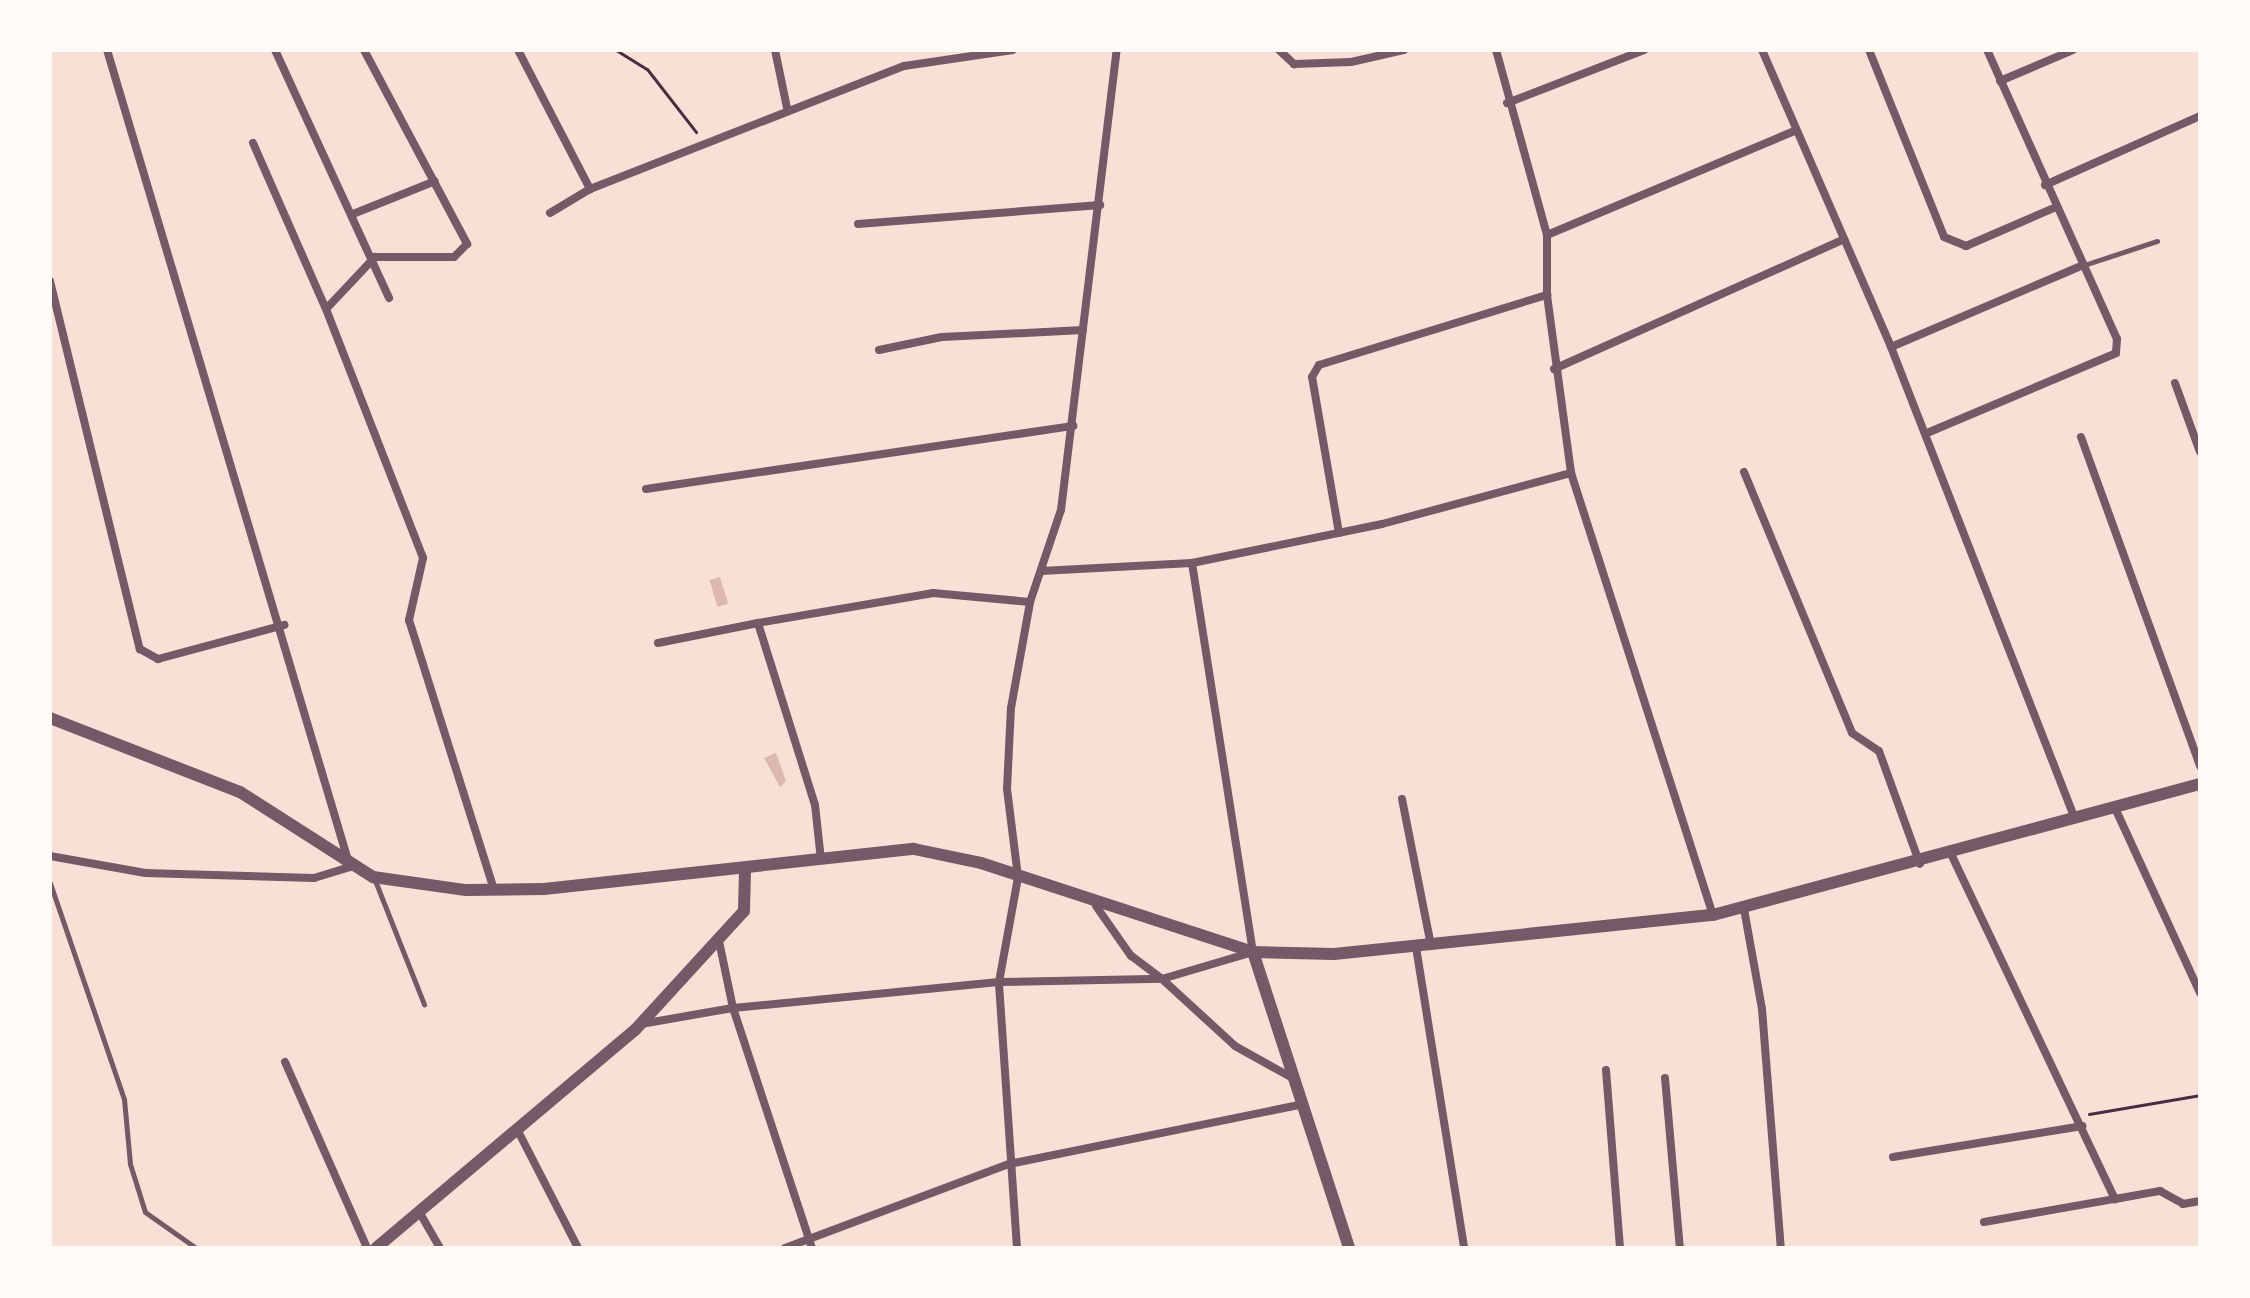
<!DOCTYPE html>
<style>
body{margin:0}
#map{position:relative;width:2250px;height:1298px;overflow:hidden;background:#f7e1d7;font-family:"Sofia Sans Condensed",sans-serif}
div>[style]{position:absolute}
.water>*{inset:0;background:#dcb8b0;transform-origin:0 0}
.path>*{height:3px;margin:-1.5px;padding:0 1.5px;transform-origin:1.5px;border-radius:1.5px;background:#4a2c40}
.service>*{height:5px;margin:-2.5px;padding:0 2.5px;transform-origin:2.5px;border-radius:2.5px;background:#755966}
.minor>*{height:8px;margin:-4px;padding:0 4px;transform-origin:4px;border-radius:4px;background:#755966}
.tertiary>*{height:12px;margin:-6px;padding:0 6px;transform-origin:6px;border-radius:6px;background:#755966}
span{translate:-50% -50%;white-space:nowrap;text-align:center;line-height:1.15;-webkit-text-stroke:7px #fffaf5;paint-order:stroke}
.frame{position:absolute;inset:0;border:52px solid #fffaf5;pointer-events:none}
</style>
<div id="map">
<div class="water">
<i style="left:720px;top:577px;width:28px;height:11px;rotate:73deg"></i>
<i style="clip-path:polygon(776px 753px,786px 781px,780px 787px,764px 758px)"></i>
</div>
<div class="path">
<i style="left:616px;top:50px;width:36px;rotate:32deg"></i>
<i style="left:647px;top:69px;width:80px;rotate:52.1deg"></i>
<i style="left:2089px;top:1114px;width:113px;rotate:-9.7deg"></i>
</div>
<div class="service">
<i style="left:2084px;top:265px;width:77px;rotate:-18.2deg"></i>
<i style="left:374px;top:878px;width:136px;rotate:68.4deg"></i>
<i style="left:50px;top:883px;width:228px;rotate:71.1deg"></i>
<i style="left:124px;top:1099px;width:65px;rotate:84.7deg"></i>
<i style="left:130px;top:1164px;width:50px;rotate:72.6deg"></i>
<i style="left:145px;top:1212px;width:62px;rotate:35.2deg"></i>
</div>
<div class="minor">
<i style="left:275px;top:50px;width:273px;rotate:65.3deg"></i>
<i style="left:364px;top:50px;width:220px;rotate:62deg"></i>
<i style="left:467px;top:244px;width:18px;rotate:135deg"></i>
<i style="left:454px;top:257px;width:79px;rotate:180deg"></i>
<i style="left:375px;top:257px;width:71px;rotate:133.3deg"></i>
<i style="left:326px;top:309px;width:267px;rotate:68.7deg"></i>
<i style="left:423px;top:558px;width:64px;rotate:102.7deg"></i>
<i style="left:409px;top:620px;width:282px;rotate:72.5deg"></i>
<i style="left:518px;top:50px;width:157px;rotate:62.6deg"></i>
<i style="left:775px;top:50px;width:59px;rotate:78.3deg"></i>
<i style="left:1279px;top:50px;width:21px;rotate:43deg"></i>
<i style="left:1294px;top:64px;width:57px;rotate:-2deg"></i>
<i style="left:1351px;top:62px;width:54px;rotate:-12.8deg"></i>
<i style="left:1762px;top:50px;width:324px;rotate:66.5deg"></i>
<i style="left:1869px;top:50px;width:201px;rotate:68.1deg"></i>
<i style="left:1944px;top:237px;width:24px;rotate:22deg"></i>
<i style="left:1966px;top:246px;width:96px;rotate:-23.4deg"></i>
<i style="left:2000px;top:81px;width:79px;rotate:-23deg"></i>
<i style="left:1507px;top:103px;width:147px;rotate:-21.1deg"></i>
<i style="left:253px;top:143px;width:181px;rotate:66.3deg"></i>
<i style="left:2045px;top:185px;width:170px;rotate:-24deg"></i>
<i style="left:550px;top:213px;width:47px;rotate:-31deg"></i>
<i style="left:590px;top:189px;width:337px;rotate:-21.4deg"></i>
<i style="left:904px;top:66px;width:110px;rotate:-8.4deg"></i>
<i style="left:353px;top:214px;width:88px;rotate:-21.9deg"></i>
<i style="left:858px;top:224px;width:243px;rotate:-4.5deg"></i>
<i style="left:1547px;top:235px;width:269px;rotate:-22.8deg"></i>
<i style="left:50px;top:281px;width:379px;rotate:76.3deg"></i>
<i style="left:140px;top:649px;width:21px;rotate:29deg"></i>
<i style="left:158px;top:659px;width:131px;rotate:-15.1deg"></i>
<i style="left:1547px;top:295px;width:180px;rotate:82.3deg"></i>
<i style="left:1571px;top:473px;width:464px;rotate:72.2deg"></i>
<i style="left:879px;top:350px;width:64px;rotate:-11.7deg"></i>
<i style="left:942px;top:337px;width:141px;rotate:-2.8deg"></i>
<i style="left:1554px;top:369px;width:318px;rotate:-24.1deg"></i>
<i style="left:2175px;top:383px;width:73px;rotate:70.1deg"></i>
<i style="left:1927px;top:433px;width:205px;rotate:-22.9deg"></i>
<i style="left:2116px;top:353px;width:14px;rotate:-86deg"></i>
<i style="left:2117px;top:339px;width:317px;rotate:-114.2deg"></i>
<i style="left:2081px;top:437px;width:350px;rotate:70.1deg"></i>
<i style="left:1744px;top:472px;width:282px;rotate:67.5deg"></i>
<i style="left:1852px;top:733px;width:32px;rotate:34deg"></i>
<i style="left:1879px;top:751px;width:120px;rotate:70.1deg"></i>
<i style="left:646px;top:489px;width:432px;rotate:-8.4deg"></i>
<i style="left:1339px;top:533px;width:158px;rotate:-99.8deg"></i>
<i style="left:1312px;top:377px;width:14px;rotate:-60deg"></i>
<i style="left:1319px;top:365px;width:239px;rotate:-17.1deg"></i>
<i style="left:1547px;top:295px;width:60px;rotate:-90deg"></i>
<i style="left:1547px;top:235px;width:192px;rotate:-105.4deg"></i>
<i style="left:1192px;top:563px;width:194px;rotate:-11.6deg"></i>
<i style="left:1382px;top:524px;width:196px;rotate:-15.1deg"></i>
<i style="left:1041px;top:571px;width:151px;rotate:-3deg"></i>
<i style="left:1192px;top:563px;width:394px;rotate:81.1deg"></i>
<i style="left:1253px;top:952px;width:95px;rotate:163.5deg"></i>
<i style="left:1162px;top:979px;width:39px;rotate:-143deg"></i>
<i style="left:1131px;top:956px;width:61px;rotate:-125deg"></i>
<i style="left:658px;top:643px;width:102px;rotate:-11.3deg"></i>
<i style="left:1402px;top:799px;width:150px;rotate:78.8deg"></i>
<i style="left:2115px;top:808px;width:204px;rotate:65.3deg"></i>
<i style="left:2075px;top:819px;width:507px;rotate:-111.3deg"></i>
<i style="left:1891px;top:347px;width:204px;rotate:-23.1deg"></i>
<i style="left:50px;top:856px;width:97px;rotate:10.1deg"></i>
<i style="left:145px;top:873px;width:169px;rotate:1.7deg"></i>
<i style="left:314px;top:878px;width:38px;rotate:-17deg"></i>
<i style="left:350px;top:867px;width:852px;rotate:-106.56deg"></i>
<i style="left:1952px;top:856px;width:380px;rotate:64.6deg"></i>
<i style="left:2115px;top:1199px;width:46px;rotate:-10.1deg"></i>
<i style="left:2160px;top:1191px;width:26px;rotate:29deg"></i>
<i style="left:2183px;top:1204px;width:17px;rotate:-10deg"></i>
<i style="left:821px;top:860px;width:55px;rotate:-96.2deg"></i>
<i style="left:815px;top:805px;width:191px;rotate:-107.4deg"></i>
<i style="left:758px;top:623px;width:178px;rotate:-9.7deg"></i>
<i style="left:933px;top:593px;width:97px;rotate:5.3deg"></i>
<i style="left:1744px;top:909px;width:102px;rotate:79.8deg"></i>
<i style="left:1762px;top:1009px;width:240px;rotate:85.5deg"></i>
<i style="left:719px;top:941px;width:68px;rotate:78.2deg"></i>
<i style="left:733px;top:1008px;width:253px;rotate:71.8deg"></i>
<i style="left:1416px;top:947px;width:305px;rotate:80.9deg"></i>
<i style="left:641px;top:1024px;width:93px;rotate:-9.9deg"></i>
<i style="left:733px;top:1008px;width:267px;rotate:-5.6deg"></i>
<i style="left:999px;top:982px;width:163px;rotate:-1.1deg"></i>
<i style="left:1162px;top:979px;width:99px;rotate:42.5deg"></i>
<i style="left:1235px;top:1046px;width:70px;rotate:29.1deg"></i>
<i style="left:285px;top:1062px;width:203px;rotate:66.2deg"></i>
<i style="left:1606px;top:1070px;width:179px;rotate:85.5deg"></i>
<i style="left:1665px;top:1078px;width:171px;rotate:85deg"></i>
<i style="left:519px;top:1133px;width:129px;rotate:62.8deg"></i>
<i style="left:1893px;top:1157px;width:192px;rotate:-9.3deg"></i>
<i style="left:421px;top:1215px;width:38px;rotate:60deg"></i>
<i style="left:1984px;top:1222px;width:133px;rotate:-10deg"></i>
<i style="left:785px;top:1248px;width:239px;rotate:-20.6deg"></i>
<i style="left:1009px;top:1164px;width:301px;rotate:-11.5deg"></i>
<i style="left:1017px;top:1248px;width:267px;rotate:-93.9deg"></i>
<i style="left:999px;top:982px;width:107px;rotate:-79.7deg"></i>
<i style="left:1018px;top:877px;width:89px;rotate:-97.1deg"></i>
<i style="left:1007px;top:789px;width:81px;rotate:-87.2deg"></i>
<i style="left:1011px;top:708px;width:108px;rotate:-79.8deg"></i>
<i style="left:1030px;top:602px;width:97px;rotate:-71.4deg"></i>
<i style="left:1061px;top:510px;width:463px;rotate:-83.1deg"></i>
</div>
<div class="tertiary">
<i style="left:50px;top:718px;width:204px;rotate:21.3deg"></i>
<i style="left:240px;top:792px;width:158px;rotate:32.6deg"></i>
<i style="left:373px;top:877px;width:94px;rotate:8deg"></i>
<i style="left:466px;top:890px;width:78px;rotate:-0.7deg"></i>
<i style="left:544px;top:889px;width:372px;rotate:-6.2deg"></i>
<i style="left:914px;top:849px;width:68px;rotate:11.8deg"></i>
<i style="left:981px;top:863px;width:286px;rotate:18.1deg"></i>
<i style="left:1253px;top:952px;width:81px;rotate:1.4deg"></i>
<i style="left:1334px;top:954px;width:381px;rotate:-5.9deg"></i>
<i style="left:1713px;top:915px;width:504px;rotate:-15.06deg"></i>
<i style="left:1253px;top:952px;width:311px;rotate:72deg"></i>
<i style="left:376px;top:1248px;width:339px;rotate:-40.1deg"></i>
<i style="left:635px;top:1030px;width:161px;rotate:-47.5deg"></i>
<i style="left:744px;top:911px;width:40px;rotate:-88.6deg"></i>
</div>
<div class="frame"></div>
</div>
